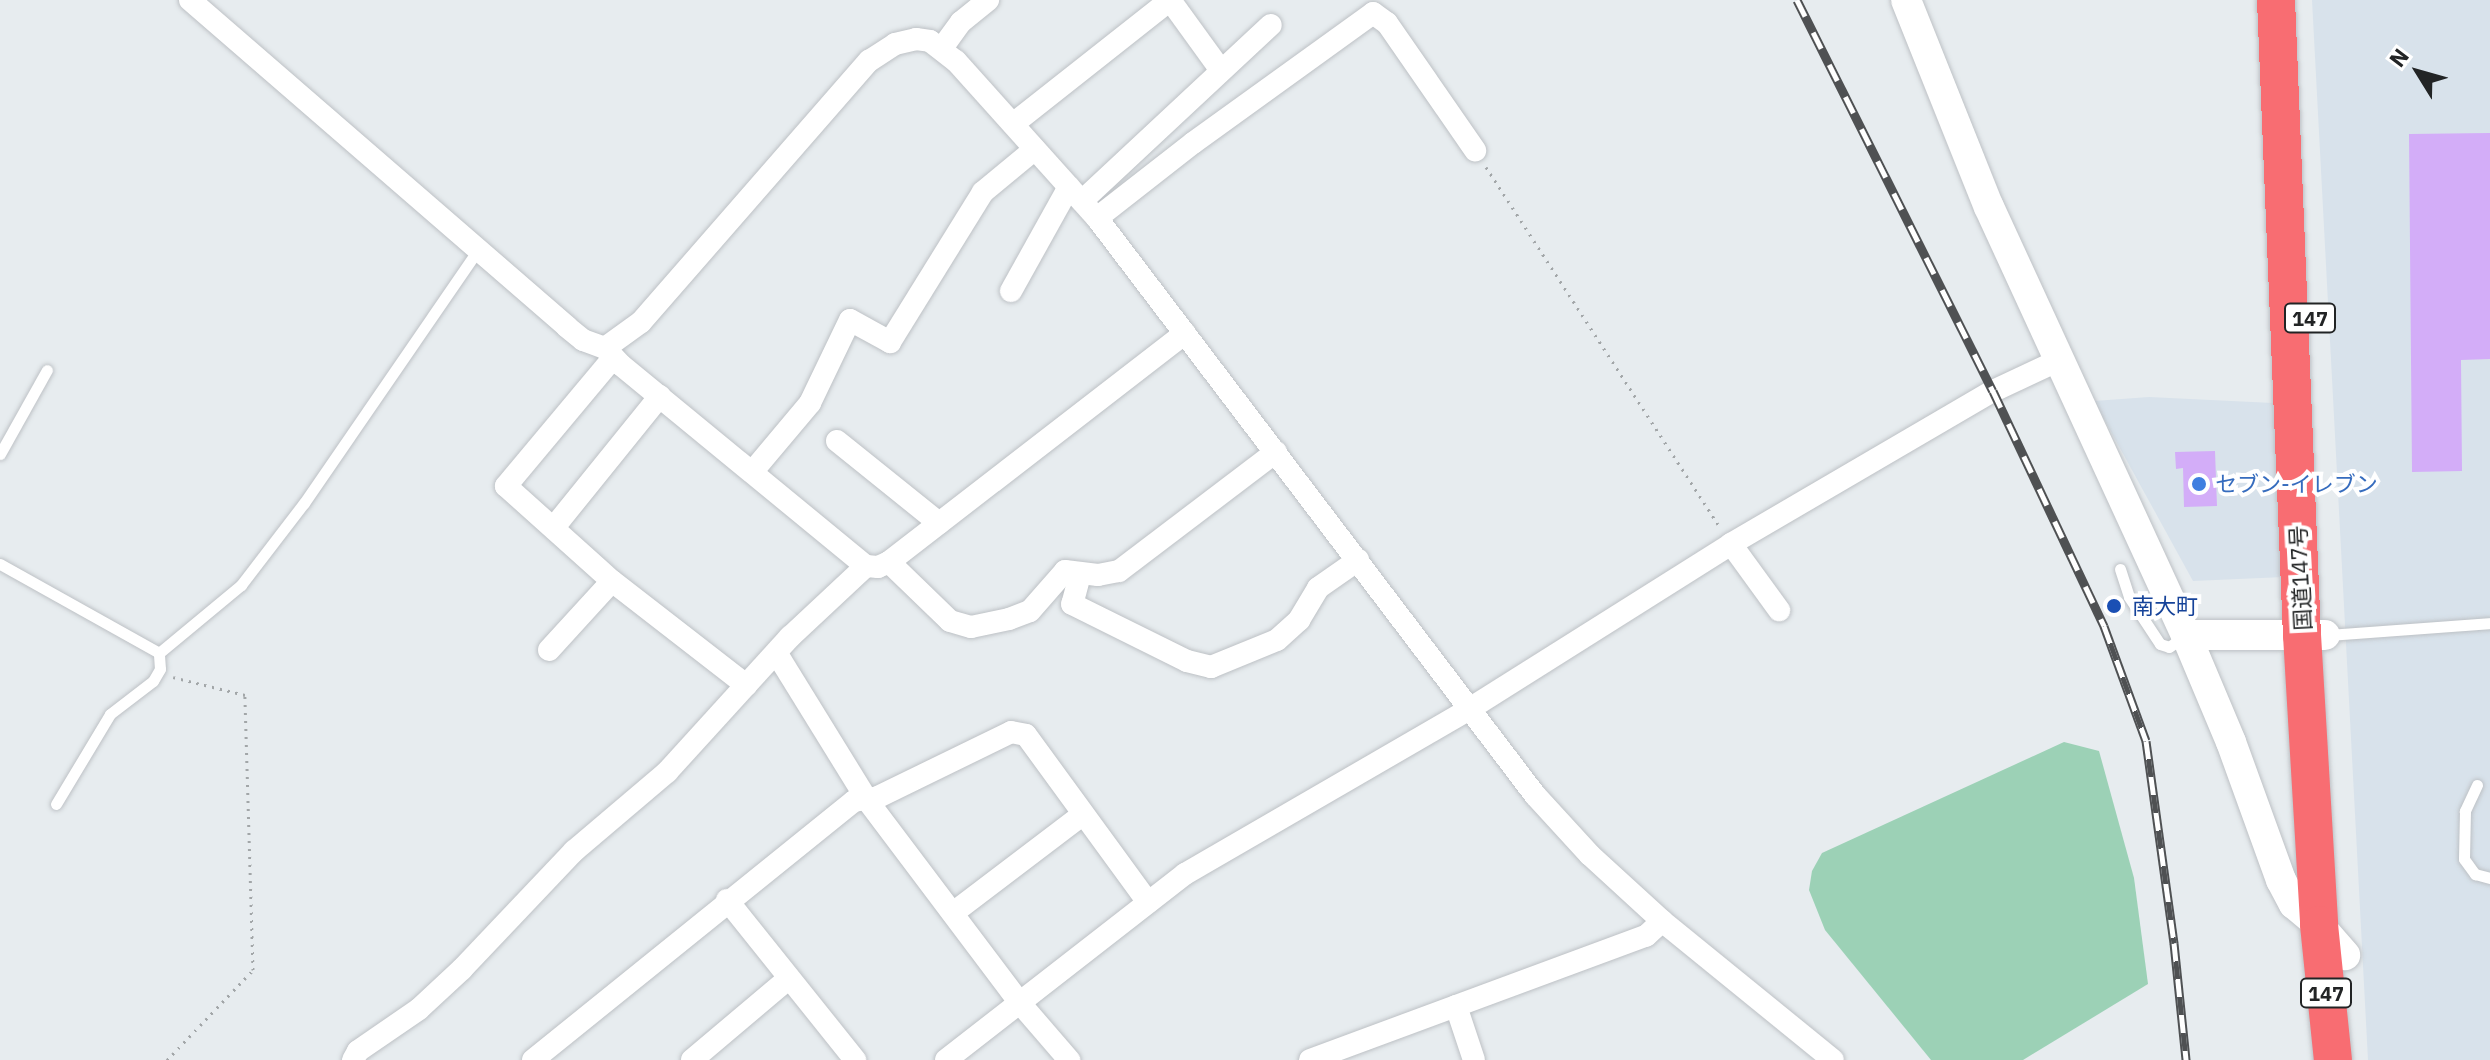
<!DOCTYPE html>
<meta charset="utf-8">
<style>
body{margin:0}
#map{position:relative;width:2490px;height:1060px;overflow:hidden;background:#e7ecef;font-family:"IBM Plex Sans","Noto Sans JP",sans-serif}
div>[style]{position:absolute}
.built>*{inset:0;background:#d8e2eb}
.green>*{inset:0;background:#9cd1b6}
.building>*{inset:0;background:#d3adf8}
.path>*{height:3px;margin-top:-1.5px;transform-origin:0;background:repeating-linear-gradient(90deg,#a2a6a8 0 2px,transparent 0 8px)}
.roads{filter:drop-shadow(0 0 2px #bdc1c5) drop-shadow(0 0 2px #bdc1c5)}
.lane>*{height:11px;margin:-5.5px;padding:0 5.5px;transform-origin:5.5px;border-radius:5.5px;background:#fff}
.street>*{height:22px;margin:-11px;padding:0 11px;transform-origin:11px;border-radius:11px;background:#fff}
.secondary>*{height:30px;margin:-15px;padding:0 15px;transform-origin:15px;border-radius:15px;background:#fff}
.highway>*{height:38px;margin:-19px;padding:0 19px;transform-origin:19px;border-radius:19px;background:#f86d72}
.rail>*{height:9px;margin-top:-4.5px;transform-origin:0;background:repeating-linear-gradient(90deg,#fff 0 18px,#4f5153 0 36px);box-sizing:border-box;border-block:2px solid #4f5153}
.dots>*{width:22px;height:22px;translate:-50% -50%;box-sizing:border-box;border:4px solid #fff;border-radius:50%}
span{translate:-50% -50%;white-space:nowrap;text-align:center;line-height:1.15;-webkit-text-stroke:8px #fff;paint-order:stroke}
.shield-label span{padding:2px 6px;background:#fff;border:2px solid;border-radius:6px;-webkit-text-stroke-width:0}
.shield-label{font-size:20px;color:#222425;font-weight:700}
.shop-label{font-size:22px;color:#366cbe}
.left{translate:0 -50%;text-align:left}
.street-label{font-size:22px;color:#222425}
.transit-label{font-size:22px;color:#164399}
.north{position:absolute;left:2378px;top:32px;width:80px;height:80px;-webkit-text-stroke:6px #fff;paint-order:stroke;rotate:307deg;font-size:22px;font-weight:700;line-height:32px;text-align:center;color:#222425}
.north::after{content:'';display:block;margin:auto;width:28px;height:36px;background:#222425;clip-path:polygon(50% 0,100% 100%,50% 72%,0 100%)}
</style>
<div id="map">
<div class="built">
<i style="clip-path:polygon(2312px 0,2490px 0,2490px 1060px,2368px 1060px)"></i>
<i style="clip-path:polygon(2149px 397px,2273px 403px,2284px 577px,2193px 581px,2094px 401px)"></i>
</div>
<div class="green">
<i style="clip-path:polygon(2064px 742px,2099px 751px,2134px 878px,2148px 984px,2023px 1060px,1931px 1060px,1825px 930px,1809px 890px,1812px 871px,1822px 853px)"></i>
</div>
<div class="building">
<i style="clip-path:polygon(2490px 133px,2490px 359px,2461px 360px,2462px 471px,2412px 472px,2409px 134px)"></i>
<i style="clip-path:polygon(2215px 451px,2217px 506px,2184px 507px,2183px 468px,2176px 469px,2175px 452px)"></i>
</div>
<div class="path">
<i style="left:1486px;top:167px;width:428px;rotate:57deg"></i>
<i style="left:167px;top:1060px;width:124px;rotate:-46.3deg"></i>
<i style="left:253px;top:970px;width:275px;rotate:-91.7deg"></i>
<i style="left:245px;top:695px;width:74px;rotate:-166deg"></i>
</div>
<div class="roads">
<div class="lane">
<i style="left:0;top:454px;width:96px;rotate:-60.8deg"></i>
<i style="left:0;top:564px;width:182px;rotate:29.2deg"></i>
<i style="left:159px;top:653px;width:107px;rotate:-39.7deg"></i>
<i style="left:241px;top:585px;width:103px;rotate:-52.5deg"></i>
<i style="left:304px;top:503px;width:307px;rotate:-55.5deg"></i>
<i style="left:2120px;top:569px;width:29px;rotate:72deg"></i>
<i style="left:2129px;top:597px;width:56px;rotate:56.6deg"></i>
<i style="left:2160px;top:644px;width:9px;rotate:18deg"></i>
<i style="left:2169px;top:647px;width:19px;rotate:-35deg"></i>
<i style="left:2327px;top:635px;width:163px;rotate:-4.2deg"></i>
<i style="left:2477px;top:785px;width:29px;rotate:115deg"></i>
<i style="left:2465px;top:811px;width:48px;rotate:91.2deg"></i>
<i style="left:2464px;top:859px;width:19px;rotate:54deg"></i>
<i style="left:2475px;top:874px;width:16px;rotate:15deg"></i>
<i style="left:56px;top:804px;width:105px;rotate:-59deg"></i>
<i style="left:110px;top:714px;width:54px;rotate:-37.5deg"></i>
<i style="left:153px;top:681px;width:14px;rotate:-60deg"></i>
<i style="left:160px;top:669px;width:16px;rotate:-94deg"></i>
</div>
<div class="street">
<i style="left:190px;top:0;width:499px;rotate:40.9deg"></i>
<i style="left:567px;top:327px;width:21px;rotate:39deg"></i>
<i style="left:583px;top:340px;width:23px;rotate:20deg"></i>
<i style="left:605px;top:348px;width:23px;rotate:47deg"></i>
<i style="left:621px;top:365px;width:317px;rotate:39.4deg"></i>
<i style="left:866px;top:566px;width:12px;rotate:5deg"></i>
<i style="left:878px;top:567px;width:12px;rotate:-24deg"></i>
<i style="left:889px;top:562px;width:374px;rotate:-37.7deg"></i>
<i style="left:1170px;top:0;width:85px;rotate:54.1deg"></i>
<i style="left:942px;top:48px;width:32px;rotate:-54deg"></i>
<i style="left:961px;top:22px;width:35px;rotate:-39deg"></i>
<i style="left:1013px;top:124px;width:200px;rotate:-38.3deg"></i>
<i style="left:1082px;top:201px;width:258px;rotate:-43deg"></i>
<i style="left:1097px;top:218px;width:122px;rotate:-38deg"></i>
<i style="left:1193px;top:143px;width:222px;rotate:-35.8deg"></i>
<i style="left:1373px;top:13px;width:17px;rotate:36deg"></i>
<i style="left:1387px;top:23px;width:155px;rotate:55.3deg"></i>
<i style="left:1011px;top:291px;width:119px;rotate:-60.9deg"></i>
<i style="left:605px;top:348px;width:44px;rotate:-35.8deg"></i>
<i style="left:641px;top:322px;width:347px;rotate:-48.9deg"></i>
<i style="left:869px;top:61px;width:31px;rotate:-33deg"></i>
<i style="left:895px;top:44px;width:22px;rotate:-13deg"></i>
<i style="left:916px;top:39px;width:14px;rotate:8deg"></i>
<i style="left:930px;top:41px;width:33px;rotate:38deg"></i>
<i style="left:956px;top:61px;width:211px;rotate:48.1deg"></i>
<i style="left:1097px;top:218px;width:724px;rotate:52.8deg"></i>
<i style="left:1535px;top:795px;width:81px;rotate:47.5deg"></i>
<i style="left:1590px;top:855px;width:98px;rotate:42.5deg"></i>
<i style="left:1662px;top:921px;width:220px;rotate:39.1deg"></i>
<i style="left:613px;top:358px;width:167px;rotate:129.9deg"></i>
<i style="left:506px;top:486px;width:142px;rotate:41.9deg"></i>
<i style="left:612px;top:581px;width:170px;rotate:37.8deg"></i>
<i style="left:837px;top:441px;width:131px;rotate:38.8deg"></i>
<i style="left:753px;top:471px;width:89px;rotate:-50deg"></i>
<i style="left:810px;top:403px;width:92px;rotate:-64.3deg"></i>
<i style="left:850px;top:320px;width:46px;rotate:28.8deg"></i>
<i style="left:890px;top:342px;width:176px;rotate:-58.2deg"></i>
<i style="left:983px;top:192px;width:67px;rotate:-39.6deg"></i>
<i style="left:555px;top:526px;width:167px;rotate:-51.1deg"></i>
<i style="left:1731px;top:544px;width:82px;rotate:54deg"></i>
<i style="left:889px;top:562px;width:85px;rotate:44deg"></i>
<i style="left:950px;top:621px;width:22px;rotate:16deg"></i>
<i style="left:971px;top:627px;width:39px;rotate:-12deg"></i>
<i style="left:1009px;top:619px;width:22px;rotate:-21deg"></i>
<i style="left:1030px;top:611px;width:53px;rotate:-48.8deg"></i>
<i style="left:1065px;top:571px;width:33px;rotate:7deg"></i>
<i style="left:1098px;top:575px;width:21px;rotate:-11deg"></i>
<i style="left:1119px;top:571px;width:197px;rotate:-37.2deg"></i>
<i style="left:1080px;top:575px;width:30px;rotate:105deg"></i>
<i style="left:1072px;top:604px;width:128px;rotate:26.4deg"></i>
<i style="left:1187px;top:661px;width:25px;rotate:14deg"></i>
<i style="left:1211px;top:667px;width:71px;rotate:-22.2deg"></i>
<i style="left:1277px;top:640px;width:30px;rotate:-42deg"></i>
<i style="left:1299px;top:620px;width:37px;rotate:-59deg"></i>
<i style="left:1318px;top:588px;width:49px;rotate:-35deg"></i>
<i style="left:549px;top:650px;width:93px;rotate:-47.6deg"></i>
<i style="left:777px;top:654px;width:172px;rotate:58.3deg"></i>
<i style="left:867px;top:800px;width:253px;rotate:53deg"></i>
<i style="left:1019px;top:1002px;width:77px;rotate:49.2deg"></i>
<i style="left:727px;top:900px;width:205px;rotate:51.3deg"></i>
<i style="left:953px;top:913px;width:162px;rotate:-37.2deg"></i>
<i style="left:1456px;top:1006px;width:57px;rotate:71.6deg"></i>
<i style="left:353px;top:1060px;width:10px;rotate:-61deg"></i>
<i style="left:358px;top:1051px;width:74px;rotate:-34.5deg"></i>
<i style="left:419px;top:1009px;width:59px;rotate:-42.9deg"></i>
<i style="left:462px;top:969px;width:163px;rotate:-46.5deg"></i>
<i style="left:574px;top:851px;width:122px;rotate:-40.3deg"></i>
<i style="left:667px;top:772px;width:183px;rotate:-47.7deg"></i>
<i style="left:790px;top:637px;width:104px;rotate:-43.1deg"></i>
<i style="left:533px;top:1060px;width:412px;rotate:-38.9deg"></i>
<i style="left:854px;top:801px;width:24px;rotate:-9deg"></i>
<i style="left:878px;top:797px;width:148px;rotate:-26deg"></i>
<i style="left:1011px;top:732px;width:15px;rotate:11deg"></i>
<i style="left:1026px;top:735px;width:207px;rotate:53.9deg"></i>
<i style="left:692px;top:1060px;width:127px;rotate:-40.2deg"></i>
<i style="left:946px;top:1060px;width:303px;rotate:-37.9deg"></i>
<i style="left:1185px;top:874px;width:331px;rotate:-30.1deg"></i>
<i style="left:1471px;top:708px;width:307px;rotate:-32.2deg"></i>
<i style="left:1731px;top:544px;width:303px;rotate:-30.3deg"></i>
<i style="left:1993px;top:391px;width:71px;rotate:-25.1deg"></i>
<i style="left:1310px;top:1060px;width:358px;rotate:-20.3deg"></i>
<i style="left:1646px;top:936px;width:22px;rotate:-43deg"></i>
</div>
<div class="secondary">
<i style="left:1906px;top:0;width:223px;rotate:68.2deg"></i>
<i style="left:1989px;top:207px;width:471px;rotate:65.3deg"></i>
<i style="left:2186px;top:635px;width:116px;rotate:67.2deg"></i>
<i style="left:2231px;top:742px;width:147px;rotate:70.1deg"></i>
<i style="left:2281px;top:880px;width:27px;rotate:62deg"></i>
<i style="left:2294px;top:904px;width:33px;rotate:40deg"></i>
<i style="left:2319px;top:925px;width:40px;rotate:49deg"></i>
<i style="left:2186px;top:635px;width:139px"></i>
</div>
<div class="highway">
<i style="left:2276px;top:0;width:636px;rotate:87.66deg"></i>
<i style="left:2302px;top:635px;width:290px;rotate:86.6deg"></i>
<i style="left:2319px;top:925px;width:136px;rotate:84.1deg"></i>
</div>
</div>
<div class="rail">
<i style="left:1797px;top:0;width:437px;rotate:63.4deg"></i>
<i style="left:1993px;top:391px;width:260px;rotate:64.7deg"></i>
<i style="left:2104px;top:626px;width:122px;rotate:69.9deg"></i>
<i style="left:2146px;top:741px;width:204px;rotate:82.1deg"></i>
<i style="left:2174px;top:943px;width:118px;rotate:84.1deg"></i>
</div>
<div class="dots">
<i style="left:2199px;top:484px;background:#3f7fe0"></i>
<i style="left:2114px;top:606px;background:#1a4fb4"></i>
</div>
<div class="shield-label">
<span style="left:2310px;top:318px">147</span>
<span style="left:2326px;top:993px">147</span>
</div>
<div class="shop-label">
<span class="left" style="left:2215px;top:484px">セブン-イレブン</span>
</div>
<div class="street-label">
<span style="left:2300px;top:578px;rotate:-93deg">国道147号</span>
</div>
<div class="transit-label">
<span class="left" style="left:2132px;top:606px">南大町</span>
</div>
<div class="north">N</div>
</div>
